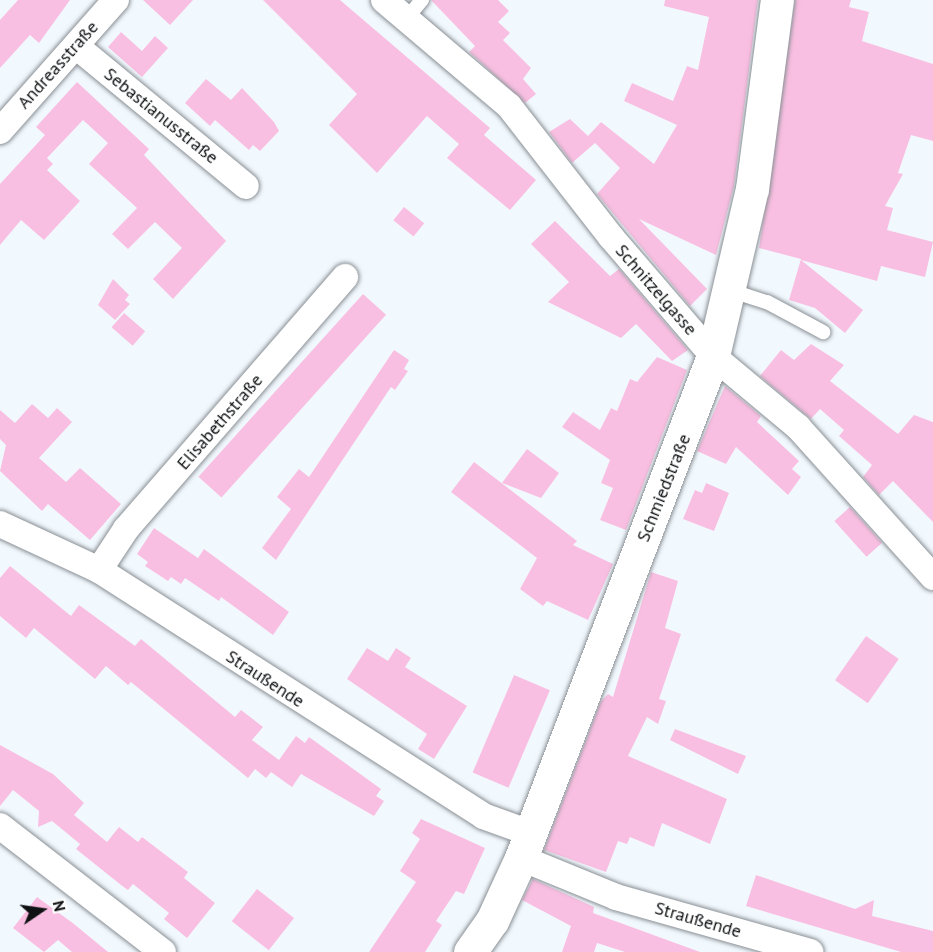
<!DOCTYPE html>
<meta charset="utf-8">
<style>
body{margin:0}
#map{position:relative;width:933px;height:952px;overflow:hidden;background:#f2f9fe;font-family:"PT Sans",sans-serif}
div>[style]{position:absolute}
.building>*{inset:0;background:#f9bfe2;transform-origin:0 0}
.roads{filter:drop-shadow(0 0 2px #898f94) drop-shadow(0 0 2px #898f94)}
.lane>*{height:14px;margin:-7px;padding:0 7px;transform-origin:7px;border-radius:7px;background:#fff}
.street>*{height:26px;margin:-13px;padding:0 13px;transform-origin:13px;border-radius:13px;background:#fff}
.secondary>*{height:33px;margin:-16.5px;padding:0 16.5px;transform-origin:16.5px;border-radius:16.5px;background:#fff}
span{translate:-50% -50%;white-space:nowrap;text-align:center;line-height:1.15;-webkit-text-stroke:4.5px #fff;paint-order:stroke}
.street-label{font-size:18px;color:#0f1113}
.north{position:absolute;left:12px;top:880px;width:60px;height:60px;-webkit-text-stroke:4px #fff;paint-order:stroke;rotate:77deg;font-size:16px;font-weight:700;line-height:24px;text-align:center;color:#0f1113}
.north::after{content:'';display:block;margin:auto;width:21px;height:27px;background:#0f1113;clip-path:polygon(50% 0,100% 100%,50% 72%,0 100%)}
</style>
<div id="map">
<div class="building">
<i style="clip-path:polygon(18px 0,70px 0,39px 43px,30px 35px,0 68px,0 20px)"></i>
<i style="clip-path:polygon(143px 0,193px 0,170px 25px)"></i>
<i style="clip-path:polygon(263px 0,340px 0,490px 128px,484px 135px,536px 180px,510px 210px,447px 158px,459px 144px,427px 116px,377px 173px,329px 125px,357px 94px)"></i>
<i style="clip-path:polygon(431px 0,498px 0,509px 11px,498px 22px,510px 33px,503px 40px,531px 68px,523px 79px,536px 94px,525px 103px,477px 59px,469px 52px,475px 46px)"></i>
<i style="clip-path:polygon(665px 0,758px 0,734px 186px,716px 255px,639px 219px,707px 289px,690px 306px,597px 194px,620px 168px,595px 143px,572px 163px,549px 132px,570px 119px,588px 136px,601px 122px,654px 164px,677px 125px,624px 101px,632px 83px,673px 101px,687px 66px,698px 70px,709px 17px,664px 6px)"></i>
<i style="clip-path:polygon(795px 0,851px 0,849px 7px,869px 12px,862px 41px,933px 64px,933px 141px,911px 135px,898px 173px,903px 174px,885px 206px,893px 208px,887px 230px,933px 242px,925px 277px,881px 266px,877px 281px,801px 260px,863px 310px,845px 333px,815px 308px,789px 300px,801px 259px,759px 248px)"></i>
<i style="clip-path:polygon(121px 32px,142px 51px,155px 36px,168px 48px,142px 77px,108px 47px)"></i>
<i style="clip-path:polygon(206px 79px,231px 100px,242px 88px,274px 122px,279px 131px,260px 151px,253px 145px,249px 150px,215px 120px,210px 126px,185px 103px)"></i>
<i style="clip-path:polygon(77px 82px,149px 149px,144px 155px,226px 241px,173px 299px,153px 279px,182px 248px,155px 222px,128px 249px,112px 234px,137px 208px,89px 164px,108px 143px,83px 120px,47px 158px,53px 164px,47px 170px,80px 201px,44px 240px,21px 220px,0 245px,0 184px,45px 135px,36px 127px)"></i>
<i style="left:404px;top:207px;width:26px;height:17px;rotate:39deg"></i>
<i style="clip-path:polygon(555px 221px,610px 276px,619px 269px,688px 350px,672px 361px,636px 324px,621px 338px,548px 302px,569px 282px,531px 244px)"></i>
<i style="clip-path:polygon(113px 279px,129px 295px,125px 300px,130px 304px,115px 320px,98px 305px)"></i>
<i style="left:363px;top:294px;width:31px;height:246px;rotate:42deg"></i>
<i style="left:124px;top:313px;width:28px;height:19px;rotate:41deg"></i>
<i style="clip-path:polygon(811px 344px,844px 365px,830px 381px,898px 434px,914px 415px,933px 422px,933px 522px,893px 481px,879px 495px,863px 477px,872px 465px,839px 436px,844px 430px,820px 409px,811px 419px,760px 376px,781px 350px,794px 360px)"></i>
<i style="clip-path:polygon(394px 350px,409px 360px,404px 369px,408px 371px,395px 390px,391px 387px,276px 560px,262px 548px,291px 509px,277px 497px,299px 469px,309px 477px)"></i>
<i style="clip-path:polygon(657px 357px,687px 370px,626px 530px,600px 520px,613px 488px,601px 483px,610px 460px,562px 427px,573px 412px,600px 430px,611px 408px,617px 411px,630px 379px,637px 382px)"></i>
<i style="clip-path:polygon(725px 386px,761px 416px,757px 422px,799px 461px,792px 469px,801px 477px,788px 495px,736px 447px,726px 464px,697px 451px)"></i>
<i style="clip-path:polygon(32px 404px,48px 418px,57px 408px,72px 422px,39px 458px,66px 482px,80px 468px,121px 504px,90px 540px,48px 504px,42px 511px,0 471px,6px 445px,0 439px,0 410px,15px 423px)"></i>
<i style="clip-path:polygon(527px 449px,559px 473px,541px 498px,502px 483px)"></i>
<i style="clip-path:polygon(474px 462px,577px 541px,573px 545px,613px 564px,588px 620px,547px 601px,543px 606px,520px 589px,537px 558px,451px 492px)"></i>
<i style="clip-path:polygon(706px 483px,729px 493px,714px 531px,683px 519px,695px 490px,702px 493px)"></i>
<i style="left:850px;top:507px;width:48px;height:21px;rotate:48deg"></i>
<i style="clip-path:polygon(154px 528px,198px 558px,204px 549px,289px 612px,273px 635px,221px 597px,219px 601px,185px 578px,181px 584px,171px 577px,168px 581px,145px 566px,148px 562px,137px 554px)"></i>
<i style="clip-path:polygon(10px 566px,71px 616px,79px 605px,135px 646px,141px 639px,235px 717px,241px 710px,263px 727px,252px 740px,279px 760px,296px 736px,305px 743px,309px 737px,381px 789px,376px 796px,384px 801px,374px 816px,301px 774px,292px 787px,271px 772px,266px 778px,255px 769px,248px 778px,131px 682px,128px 685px,106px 666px,95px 679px,34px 628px,26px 638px,0 616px,0 578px)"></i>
<i style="clip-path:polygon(651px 572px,678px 581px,665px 628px,681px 634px,659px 699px,666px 701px,658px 724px,647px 717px,628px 756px,727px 799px,710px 844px,662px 823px,654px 847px,630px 837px,627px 844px,618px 841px,606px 872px,544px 850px,601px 701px,608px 694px,613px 697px)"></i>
<i style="left:866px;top:636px;width:40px;height:54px;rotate:35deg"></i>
<i style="clip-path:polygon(367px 648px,388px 661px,396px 648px,411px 658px,405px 667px,467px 706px,434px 759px,418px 749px,427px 734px,347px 679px)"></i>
<i style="left:514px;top:675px;width:39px;height:106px;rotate:23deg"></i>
<i style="clip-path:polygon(675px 729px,746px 756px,738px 774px,670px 740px)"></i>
<i style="clip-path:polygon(0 745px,53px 774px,84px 803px,74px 815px,107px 842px,119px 827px,138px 842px,142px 837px,188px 872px,184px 878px,215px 903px,187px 938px,164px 919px,169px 913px,133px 884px,128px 890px,121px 885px,76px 849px,80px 844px,52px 821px,38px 827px,39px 811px,13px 790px,0 806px)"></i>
<i style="clip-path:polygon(421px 819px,485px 848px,464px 894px,456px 891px,436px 921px,442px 925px,425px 952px,369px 952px,416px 882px,400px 871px,420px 839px,412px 833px)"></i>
<i style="clip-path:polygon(756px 875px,855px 909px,874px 900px,872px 916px,933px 931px,933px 952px,901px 952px,746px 906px)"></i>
<i style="clip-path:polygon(533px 879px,594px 907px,593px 913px,700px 952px,625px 952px,597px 943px,594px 952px,562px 952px,571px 926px,522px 900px)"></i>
<i style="left:257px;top:889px;width:47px;height:41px;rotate:38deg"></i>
<i style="clip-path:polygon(37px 897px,74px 924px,108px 952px,72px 952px,58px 940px,44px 952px,13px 928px)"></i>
</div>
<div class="roads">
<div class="lane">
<i style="left:406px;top:19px;width:25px;rotate:-50deg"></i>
<i style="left:729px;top:290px;width:40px;rotate:18deg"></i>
<i style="left:767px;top:302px;width:64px;rotate:28.2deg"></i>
</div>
<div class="street">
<i style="left:384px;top:0;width:164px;rotate:40.3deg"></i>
<i style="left:509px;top:106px;width:166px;rotate:52.1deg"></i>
<i style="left:611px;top:237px;width:157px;rotate:49.4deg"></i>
<i style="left:713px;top:356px;width:111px;rotate:39.9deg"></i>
<i style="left:798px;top:427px;width:202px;rotate:48deg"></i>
<i style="left:76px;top:46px;width:220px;rotate:39.5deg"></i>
<i style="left:0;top:131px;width:175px;rotate:-48.5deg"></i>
<i style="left:0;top:524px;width:109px;rotate:24.9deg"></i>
<i style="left:99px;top:570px;width:456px;rotate:32.6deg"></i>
<i style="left:483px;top:816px;width:50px;rotate:19.9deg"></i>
<i style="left:99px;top:570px;width:49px;rotate:-56.6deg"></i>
<i style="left:126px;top:529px;width:334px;rotate:-49deg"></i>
<i style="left:0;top:826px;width:206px;rotate:37.7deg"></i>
<i style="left:521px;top:858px;width:103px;rotate:22.3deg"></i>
<i style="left:616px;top:897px;width:202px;rotate:15.8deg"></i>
</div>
<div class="secondary">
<i style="left:470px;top:952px;width:38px;rotate:-55deg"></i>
<i style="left:492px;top:921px;width:69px;rotate:-65.3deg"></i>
<i style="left:521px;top:858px;width:537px;rotate:-69.07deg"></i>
<i style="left:713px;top:356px;width:171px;rotate:-76.9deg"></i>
<i style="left:752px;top:189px;width:191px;rotate:-82.5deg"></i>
</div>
</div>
<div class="street-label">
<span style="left:58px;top:65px;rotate:-48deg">Andreasstraße</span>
<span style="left:161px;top:116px;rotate:39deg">Sebastianusstraße</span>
<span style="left:656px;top:290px;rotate:49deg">Schnitzelgasse</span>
<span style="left:220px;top:422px;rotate:-49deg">Elisabethstraße</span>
<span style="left:664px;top:488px;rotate:-68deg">Schmiedstraße</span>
<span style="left:265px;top:679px;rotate:33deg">Straußende</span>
<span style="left:698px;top:920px;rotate:16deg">Straußende</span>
</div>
<div class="north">N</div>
</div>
